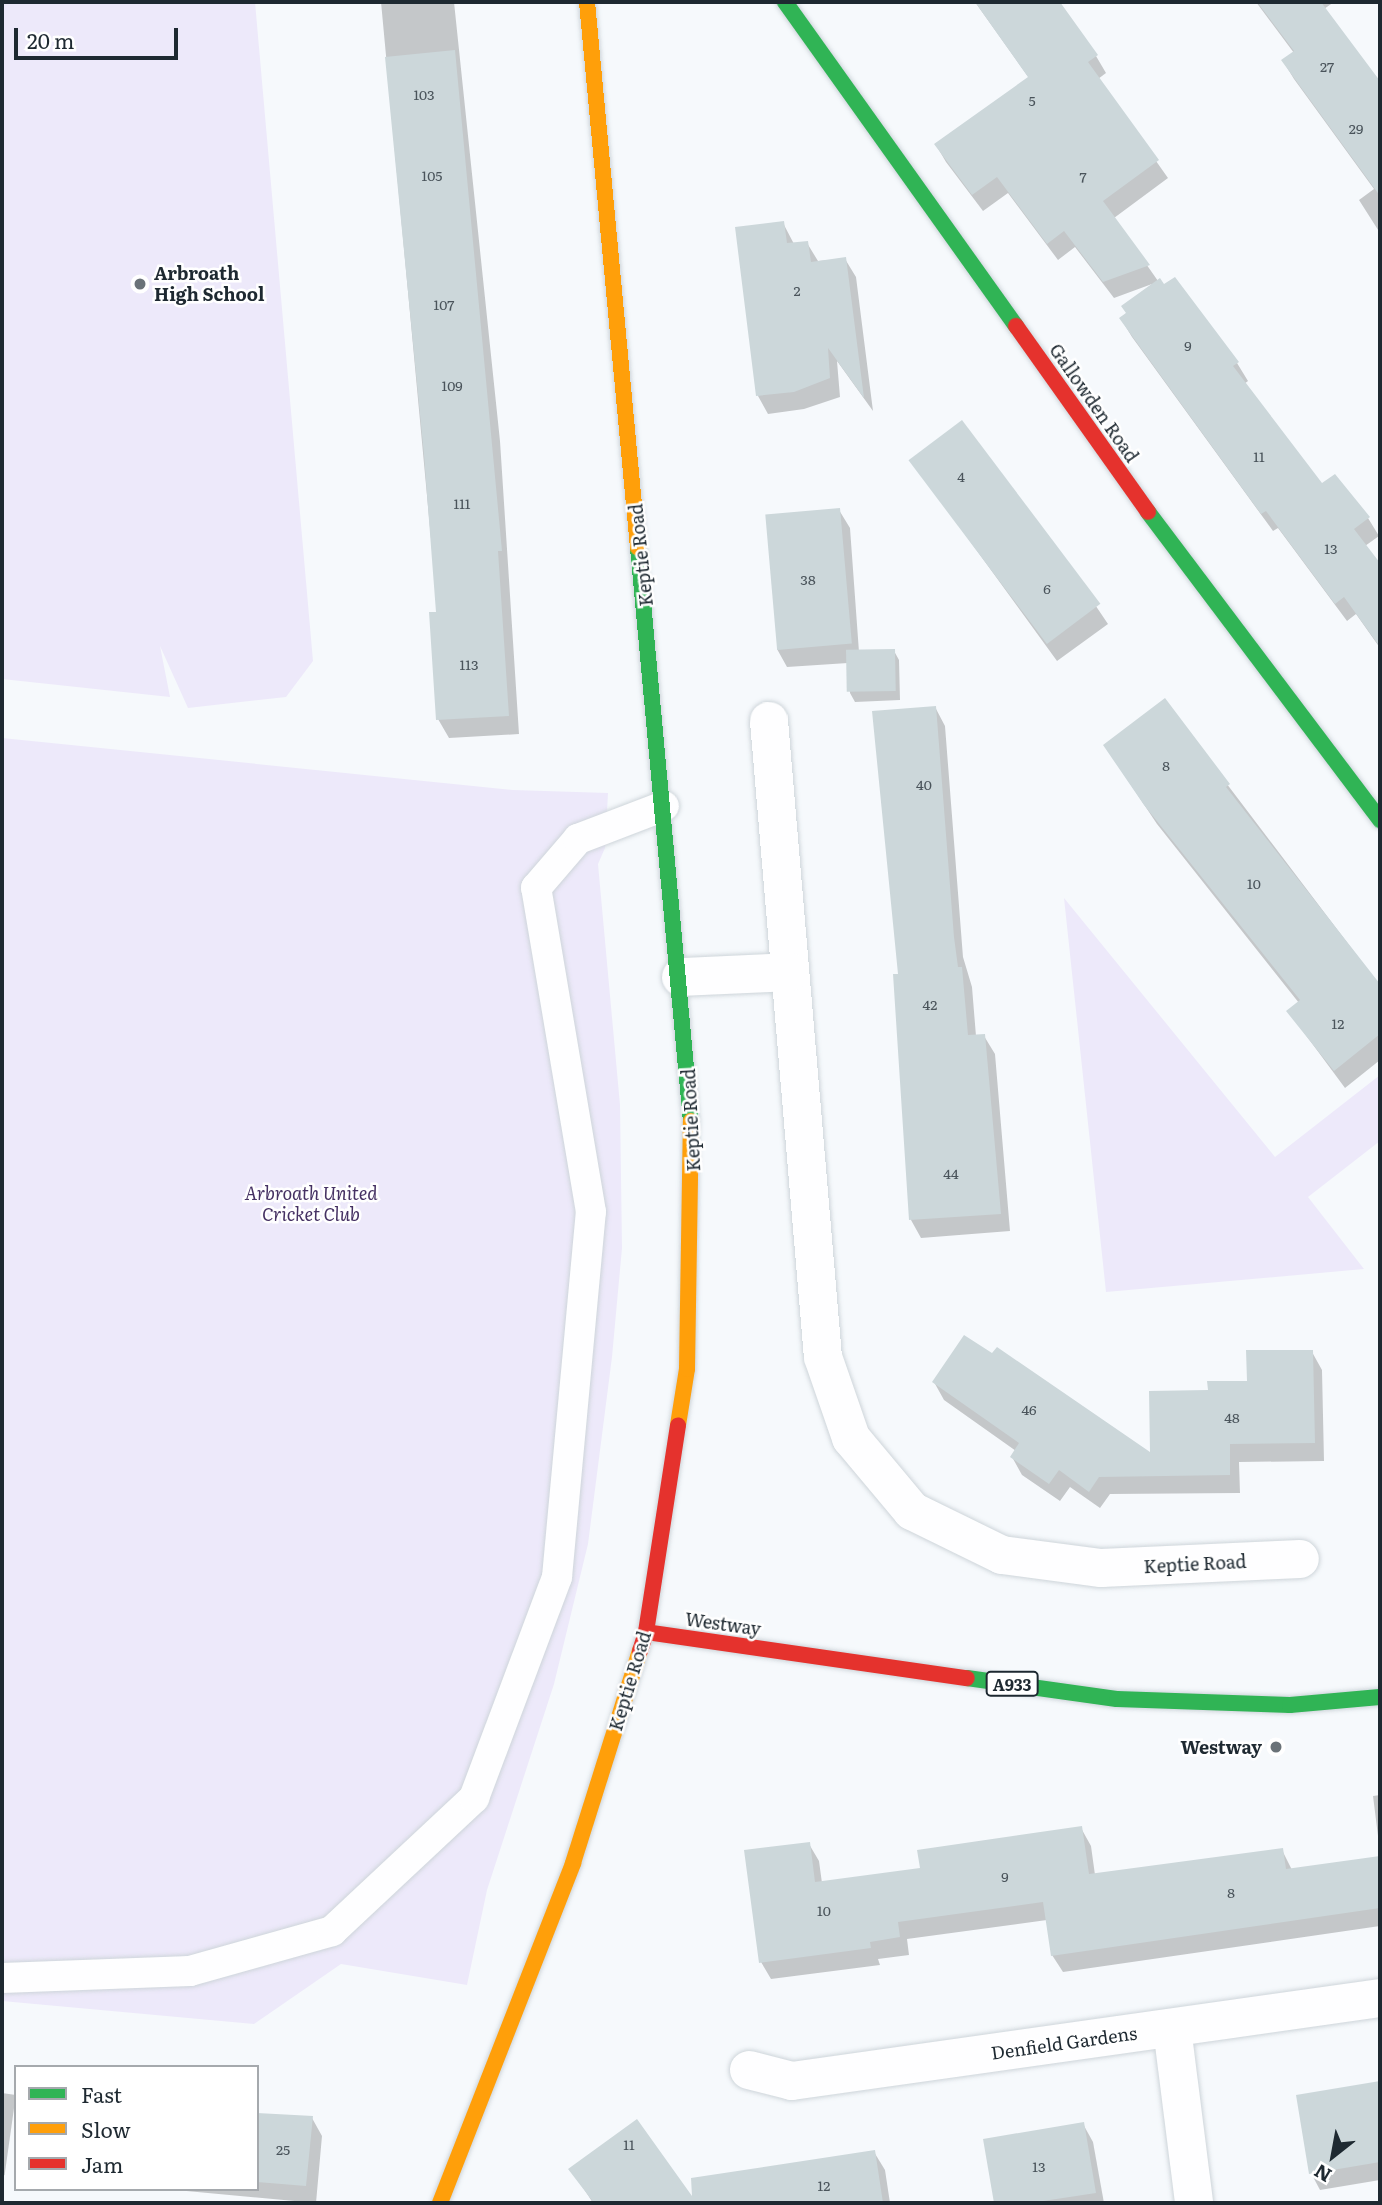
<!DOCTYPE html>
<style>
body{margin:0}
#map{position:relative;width:1382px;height:2205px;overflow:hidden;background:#f6f9fc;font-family:Literata,serif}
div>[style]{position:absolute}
.green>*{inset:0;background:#ede9fa}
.shadow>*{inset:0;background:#0003;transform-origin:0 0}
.building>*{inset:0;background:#ccd7da;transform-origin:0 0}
.roads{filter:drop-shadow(0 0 2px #ced5da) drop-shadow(0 0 2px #ced5da)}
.lane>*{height:30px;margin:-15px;padding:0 15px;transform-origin:15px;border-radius:15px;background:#fefeff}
.street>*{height:38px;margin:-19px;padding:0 19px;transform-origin:19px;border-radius:19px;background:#fefeff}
.fast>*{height:16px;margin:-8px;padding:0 8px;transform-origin:8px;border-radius:8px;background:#30b455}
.slow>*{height:16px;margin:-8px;padding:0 8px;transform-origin:8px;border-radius:8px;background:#ff9f0a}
.jam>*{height:16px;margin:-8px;padding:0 8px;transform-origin:8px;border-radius:8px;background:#e5322d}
.dots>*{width:19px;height:19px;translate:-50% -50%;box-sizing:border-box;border:4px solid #fff;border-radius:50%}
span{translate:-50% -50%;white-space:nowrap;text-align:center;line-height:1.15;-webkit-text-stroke:5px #fff;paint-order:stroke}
.number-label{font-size:14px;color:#4a545b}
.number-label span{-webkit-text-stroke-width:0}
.shield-label span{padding:2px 5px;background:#fff;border:2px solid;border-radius:5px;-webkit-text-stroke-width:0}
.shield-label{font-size:16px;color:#1e2931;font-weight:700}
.poi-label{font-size:18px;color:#1e2931;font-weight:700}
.left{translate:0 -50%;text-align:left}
.right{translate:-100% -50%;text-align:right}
.street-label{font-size:18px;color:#1e2931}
.park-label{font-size:18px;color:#453163;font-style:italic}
.frame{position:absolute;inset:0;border:4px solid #1e2931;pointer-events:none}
.legend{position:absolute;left:14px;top:2065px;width:245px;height:126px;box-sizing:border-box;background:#fff;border:2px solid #a5a9ad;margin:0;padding:9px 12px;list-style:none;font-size:21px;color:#1e2931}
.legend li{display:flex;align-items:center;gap:14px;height:35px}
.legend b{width:35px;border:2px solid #a5a9ad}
.north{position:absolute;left:1298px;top:2121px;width:70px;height:70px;-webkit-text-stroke:5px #fff;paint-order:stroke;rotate:211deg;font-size:19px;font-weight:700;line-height:28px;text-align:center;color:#1e2931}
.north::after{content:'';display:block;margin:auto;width:24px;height:32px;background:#1e2931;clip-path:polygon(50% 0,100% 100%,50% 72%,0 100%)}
.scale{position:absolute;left:14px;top:28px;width:164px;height:32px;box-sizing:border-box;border:4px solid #1e2931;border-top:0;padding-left:9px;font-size:21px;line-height:24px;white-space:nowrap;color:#1e2931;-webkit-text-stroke:5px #fff;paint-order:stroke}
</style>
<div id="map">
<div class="green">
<i style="clip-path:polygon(2px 2px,255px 2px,313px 661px,286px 697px,188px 708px,160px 646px,170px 697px,2px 679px)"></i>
<i style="clip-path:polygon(2px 738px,513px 790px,608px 793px,605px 848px,598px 864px,620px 1105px,622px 1248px,612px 1357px,588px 1544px,554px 1684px,487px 1890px,467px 1985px,341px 1964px,254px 2024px,2px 2001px)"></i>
<i style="clip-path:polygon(1064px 898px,1275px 1157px,1380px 1075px,1380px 1141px,1308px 1197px,1364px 1269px,1106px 1292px)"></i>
</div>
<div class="shadow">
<i style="clip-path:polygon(381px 2px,454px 2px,500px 441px,519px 734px,449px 738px,438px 719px,438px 614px)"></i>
<i style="clip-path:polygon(975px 2px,1058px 2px,1096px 56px,1106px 73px,1098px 79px,1168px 178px,1114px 218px,1158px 281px,1237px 363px,1248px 381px,1244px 384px,1322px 486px,1335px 476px,1368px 518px,1379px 536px,1365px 546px,1380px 566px,1380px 648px,1356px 614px,1347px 621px,1278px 528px,1273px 531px,1132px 337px,1121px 319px,1152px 284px,1114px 298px,1075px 247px,1058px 260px,1008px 193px,983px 211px,946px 162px,936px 145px,1029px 78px)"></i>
<i style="clip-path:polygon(1256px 2px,1334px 2px,1324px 9px,1380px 84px,1380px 233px,1359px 200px,1374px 189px,1294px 79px,1283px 61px,1294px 53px)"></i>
<i style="clip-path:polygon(783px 223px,794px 244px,807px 243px,818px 261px,845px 259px,856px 277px,873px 411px,837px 361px,840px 397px,804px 409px,768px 414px,758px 396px)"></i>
<i style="clip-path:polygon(911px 460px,1044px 537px,1048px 535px,1108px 624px,1057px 661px)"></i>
<i style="clip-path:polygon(839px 510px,850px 528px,859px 652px,894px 651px,899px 660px,900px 700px,855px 702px,850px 693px,848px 663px,787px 667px,777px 649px)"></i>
<i style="clip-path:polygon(1164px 701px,1380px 986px,1380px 1060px,1345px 1088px,1288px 1011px,1299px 1003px,1157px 824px,1105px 746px)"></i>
<i style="clip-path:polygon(935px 707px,945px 726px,963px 957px,972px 987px,976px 1036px,984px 1036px,995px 1054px,1010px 1231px,921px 1238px,911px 1220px,900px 976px)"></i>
<i style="clip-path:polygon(1312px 1352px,1322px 1370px,1324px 1461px,1239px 1462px,1240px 1493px,1110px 1494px,1100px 1508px,1070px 1487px,1060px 1501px,1022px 1475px,1012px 1457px,1016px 1451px,944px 1400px,934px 1382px,1152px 1456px,1209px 1392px,1249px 1382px)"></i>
<i style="clip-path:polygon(1380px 1795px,1380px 1852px,1373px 1796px)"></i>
<i style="clip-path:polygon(1081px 1828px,1091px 1846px,1095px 1875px,1282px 1850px,1292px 1870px,1380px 1858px,1380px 1926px,1063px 1972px,1052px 1955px,1047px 1920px,907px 1939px,909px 1955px,878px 1959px,880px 1965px,771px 1979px,761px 1962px,809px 1844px,819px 1861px,822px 1883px,922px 1869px)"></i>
<i style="clip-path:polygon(1380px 2083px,1380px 2180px,1320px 2190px,1311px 2173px,1298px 2097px)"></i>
<i style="left:2px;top:2093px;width:14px;height:81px;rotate:8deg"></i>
<i style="clip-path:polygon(257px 2114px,312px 2118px,322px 2136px,316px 2203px,165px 2189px,257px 2189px)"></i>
<i style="clip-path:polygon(1083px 2124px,1093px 2142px,1104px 2203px,996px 2203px,985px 2140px)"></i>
<i style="clip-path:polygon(874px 2152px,885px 2170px,890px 2203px,772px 2203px,767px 2168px)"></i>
<i style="clip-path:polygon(571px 2169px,686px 2191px,693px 2203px,593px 2203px)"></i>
</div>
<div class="building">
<i style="clip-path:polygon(975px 2px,1060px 2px,1098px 55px,1088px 62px,1159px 160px,1103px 201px,1150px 265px,1103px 282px,1064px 231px,1047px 244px,997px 177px,972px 195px,934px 144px,1028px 77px)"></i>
<i style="clip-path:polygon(1257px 2px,1321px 2px,1380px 81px,1380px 196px,1281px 60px,1294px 51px)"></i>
<i style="clip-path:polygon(455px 50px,502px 551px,498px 551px,509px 716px,436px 720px,429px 612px,436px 612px,424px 455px,385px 57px)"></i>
<i style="clip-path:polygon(784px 221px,787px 243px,808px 241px,811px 262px,846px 257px,864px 398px,828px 348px,830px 378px,794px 392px,756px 396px,735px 227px)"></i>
<i style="clip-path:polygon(1175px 277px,1239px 362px,1233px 366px,1322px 483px,1335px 474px,1370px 517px,1354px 529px,1380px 563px,1380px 647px,1344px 597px,1335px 604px,1266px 511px,1261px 514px,1119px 318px,1126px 313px,1121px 306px,1160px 278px,1164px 284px)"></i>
<i style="left:962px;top:420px;width:230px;height:67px;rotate:53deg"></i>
<i style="left:840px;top:508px;width:136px;height:75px;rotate:85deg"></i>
<i style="left:895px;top:649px;width:42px;height:49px;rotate:89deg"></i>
<i style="clip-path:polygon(1165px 698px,1230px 784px,1226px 787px,1380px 984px,1380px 1034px,1334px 1071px,1286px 1011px,1300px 1000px,1144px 805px,1103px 745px)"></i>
<i style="clip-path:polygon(936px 706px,954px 937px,958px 967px,962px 967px,968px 1035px,985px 1034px,1001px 1214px,909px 1220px,893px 974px,898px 974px,872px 711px)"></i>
<i style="clip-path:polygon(964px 1335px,992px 1353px,997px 1347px,1150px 1452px,1149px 1391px,1208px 1390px,1207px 1381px,1247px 1381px,1246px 1350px,1313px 1350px,1315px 1443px,1230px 1444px,1230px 1475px,1099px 1477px,1089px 1492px,1059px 1470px,1049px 1484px,1010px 1457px,1019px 1443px,932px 1382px)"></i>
<i style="clip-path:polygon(1082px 1826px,1089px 1874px,1283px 1848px,1286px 1869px,1380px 1856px,1380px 1908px,1051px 1956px,1043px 1902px,898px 1922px,900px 1937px,870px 1942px,871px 1948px,759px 1963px,744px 1850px,810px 1842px,815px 1882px,920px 1868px,917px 1850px)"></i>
<i style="clip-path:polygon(1380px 2081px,1380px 2162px,1309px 2174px,1296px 2095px)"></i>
<i style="clip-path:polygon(257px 2113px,313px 2116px,306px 2186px,257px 2182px)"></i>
<i style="clip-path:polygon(637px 2119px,692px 2196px,691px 2178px,875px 2150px,883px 2203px,594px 2203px,568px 2169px)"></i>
<i style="clip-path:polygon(1084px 2122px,1096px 2193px,1030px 2203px,994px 2203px,983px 2139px)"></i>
</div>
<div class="roads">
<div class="lane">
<i style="left:2px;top:1978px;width:188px;rotate:-2.1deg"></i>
<i style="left:190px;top:1971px;width:148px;rotate:-15.7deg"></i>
<i style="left:332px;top:1931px;width:195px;rotate:-43.1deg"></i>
<i style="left:474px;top:1798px;width:236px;rotate:-69.4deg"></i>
<i style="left:557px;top:1577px;width:367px;rotate:-84.7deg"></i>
<i style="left:591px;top:1212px;width:329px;rotate:-99.6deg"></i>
<i style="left:536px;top:888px;width:65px;rotate:-49.4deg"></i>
<i style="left:578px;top:839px;width:92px;rotate:-21deg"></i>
</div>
<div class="street">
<i style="left:769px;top:721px;width:638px;rotate:85.15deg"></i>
<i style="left:823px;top:1357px;width:86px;rotate:70.9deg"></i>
<i style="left:851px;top:1438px;width:95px;rotate:50.1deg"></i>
<i style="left:912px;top:1511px;width:100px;rotate:26.1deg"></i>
<i style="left:1002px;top:1555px;width:100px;rotate:7.5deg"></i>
<i style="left:1101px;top:1568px;width:199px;rotate:-2.6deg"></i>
<i style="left:681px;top:977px;width:109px;rotate:-2.6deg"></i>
<i style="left:1172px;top:2028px;width:176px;rotate:82.8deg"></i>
<i style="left:749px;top:2070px;width:44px;rotate:14.3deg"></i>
<i style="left:792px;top:2081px;width:594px;rotate:-8.03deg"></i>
</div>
<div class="fast">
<i style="left:785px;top:2px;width:398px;rotate:54.5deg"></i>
<i style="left:1148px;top:512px;width:386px;rotate:53deg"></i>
<i style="left:638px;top:548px;width:575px;rotate:84.72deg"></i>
<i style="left:967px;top:1678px;width:151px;rotate:8deg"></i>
<i style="left:1117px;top:1699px;width:173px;rotate:2deg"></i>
<i style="left:1290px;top:1705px;width:90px;rotate:-5.1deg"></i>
</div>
<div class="slow">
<i style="left:587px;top:2px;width:548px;rotate:84.66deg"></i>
<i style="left:678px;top:1425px;width:57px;rotate:-80.9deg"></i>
<i style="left:687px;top:1369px;width:248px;rotate:-89.1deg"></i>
<i style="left:440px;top:2203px;width:365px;rotate:-68.6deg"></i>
<i style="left:573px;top:1863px;width:222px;rotate:-72.5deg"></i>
</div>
<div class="jam">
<i style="left:1016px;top:326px;width:228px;rotate:54.6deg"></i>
<i style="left:646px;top:1632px;width:209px;rotate:-81.2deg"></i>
<i style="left:640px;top:1651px;width:20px;rotate:-72deg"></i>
<i style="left:646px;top:1632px;width:324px;rotate:8.2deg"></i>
</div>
</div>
<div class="dots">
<i style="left:140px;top:284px;background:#6a7278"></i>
<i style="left:1276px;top:1747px;background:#6a7278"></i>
</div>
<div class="number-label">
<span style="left:1327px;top:66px">27</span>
<span style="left:424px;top:94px">103</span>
<span style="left:1032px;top:100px">5</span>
<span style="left:1356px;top:128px">29</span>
<span style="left:432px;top:175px">105</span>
<span style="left:1083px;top:176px">7</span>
<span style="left:797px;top:290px">2</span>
<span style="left:444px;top:304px">107</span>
<span style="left:1188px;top:345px">9</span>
<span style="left:452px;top:385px">109</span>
<span style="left:1259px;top:456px">11</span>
<span style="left:961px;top:476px">4</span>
<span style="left:462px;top:503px">111</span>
<span style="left:1331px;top:548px">13</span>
<span style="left:808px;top:579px">38</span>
<span style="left:1047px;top:588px">6</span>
<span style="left:469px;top:664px">113</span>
<span style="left:1166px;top:765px">8</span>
<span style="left:924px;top:784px">40</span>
<span style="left:1254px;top:883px">10</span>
<span style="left:930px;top:1004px">42</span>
<span style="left:1338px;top:1023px">12</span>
<span style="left:951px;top:1173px">44</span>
<span style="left:1029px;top:1409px">46</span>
<span style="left:1232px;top:1417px">48</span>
<span style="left:1005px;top:1876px">9</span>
<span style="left:1231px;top:1892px">8</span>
<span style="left:824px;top:1910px">10</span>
<span style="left:629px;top:2144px">11</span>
<span style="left:283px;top:2149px">25</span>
<span style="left:1039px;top:2166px">13</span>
<span style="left:824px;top:2185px">12</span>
</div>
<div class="shield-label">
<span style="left:1012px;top:1684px">A933</span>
</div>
<div class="poi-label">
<span class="left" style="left:154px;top:284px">Arbroath<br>High School</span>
<span class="right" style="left:1262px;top:1747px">Westway</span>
</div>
<div class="street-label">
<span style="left:1094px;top:403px;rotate:55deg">Gallowden Road</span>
<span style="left:641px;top:555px;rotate:-96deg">Keptie Road</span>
<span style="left:691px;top:1120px;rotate:-93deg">Keptie Road</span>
<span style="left:1195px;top:1564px;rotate:-3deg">Keptie Road</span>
<span style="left:723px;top:1624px;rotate:8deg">Westway</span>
<span style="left:630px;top:1681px;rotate:-73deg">Keptie Road</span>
<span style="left:1064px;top:2043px;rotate:-8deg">Denfield Gardens</span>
</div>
<div class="park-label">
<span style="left:311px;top:1204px">Arbroath United<br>Cricket Club</span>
</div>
<div class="frame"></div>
<ul class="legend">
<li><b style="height:9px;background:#30b455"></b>Fast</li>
<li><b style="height:9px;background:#ff9f0a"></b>Slow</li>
<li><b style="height:9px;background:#e5322d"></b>Jam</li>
</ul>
<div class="north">N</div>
<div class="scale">20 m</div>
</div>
